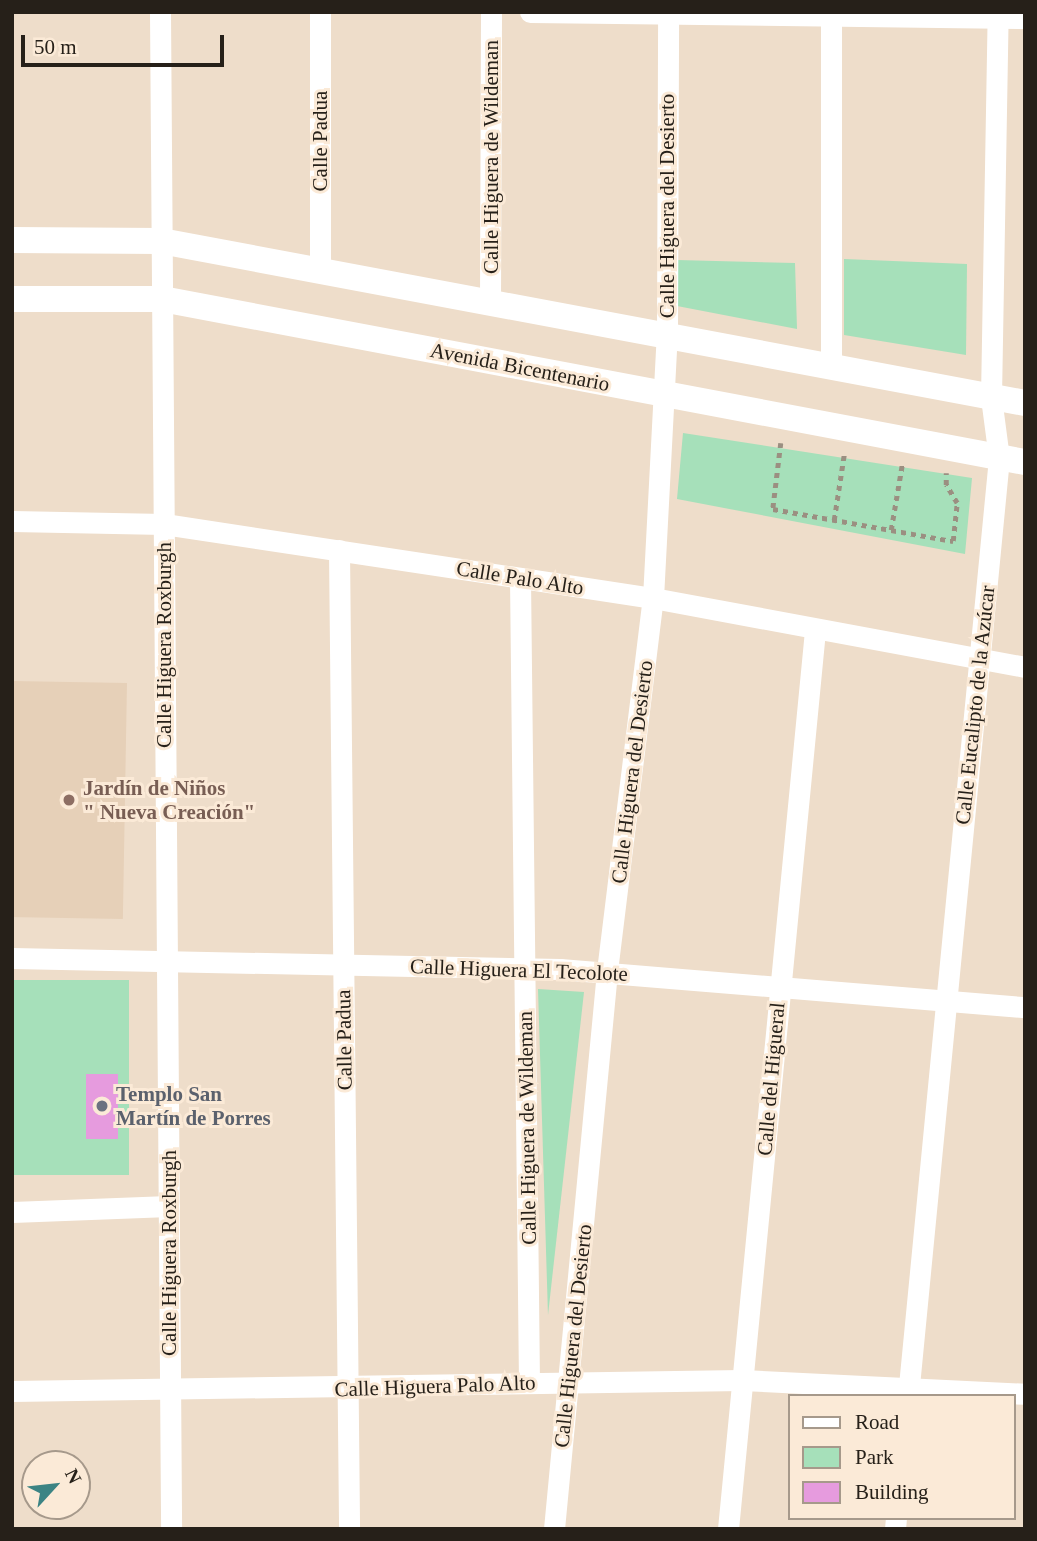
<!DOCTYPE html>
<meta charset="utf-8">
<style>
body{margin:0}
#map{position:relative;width:1037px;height:1541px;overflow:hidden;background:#eeddca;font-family:Georgia,serif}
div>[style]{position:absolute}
.built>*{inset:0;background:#e6d0b8;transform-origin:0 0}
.green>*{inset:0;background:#a6e0ba;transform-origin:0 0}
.building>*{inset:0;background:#e69bde;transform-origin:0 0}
.path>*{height:4.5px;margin-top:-2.25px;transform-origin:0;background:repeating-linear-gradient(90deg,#9b8f81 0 5px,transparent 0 10px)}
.minor>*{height:21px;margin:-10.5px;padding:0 10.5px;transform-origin:10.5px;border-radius:10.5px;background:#fff}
.tertiary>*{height:26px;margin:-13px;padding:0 13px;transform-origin:13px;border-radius:13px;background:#fff}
.dots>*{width:19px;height:19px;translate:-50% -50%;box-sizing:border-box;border:4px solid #fbead7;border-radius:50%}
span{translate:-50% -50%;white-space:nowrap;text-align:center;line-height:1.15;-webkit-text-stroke:6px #fbead7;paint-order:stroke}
.street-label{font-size:21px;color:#262019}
.education-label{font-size:21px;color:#785e54;font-weight:700}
.left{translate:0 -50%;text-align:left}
.worship-label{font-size:21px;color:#5b616d;font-weight:700}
.frame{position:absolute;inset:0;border:14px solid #262019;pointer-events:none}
.legend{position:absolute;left:788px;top:1394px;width:228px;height:126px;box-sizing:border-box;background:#fbead7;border:2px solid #a6998b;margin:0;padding:9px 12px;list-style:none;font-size:21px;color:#262019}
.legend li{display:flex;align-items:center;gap:14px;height:35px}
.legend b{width:35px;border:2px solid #a6998b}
.north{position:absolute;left:21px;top:1450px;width:70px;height:70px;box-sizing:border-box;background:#fbead7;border:2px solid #a6998b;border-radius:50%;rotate:63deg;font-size:19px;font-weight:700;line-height:28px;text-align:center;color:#262019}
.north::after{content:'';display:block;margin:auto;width:24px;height:32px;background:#3c8484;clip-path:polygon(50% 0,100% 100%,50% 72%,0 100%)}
.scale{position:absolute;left:21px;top:35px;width:203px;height:32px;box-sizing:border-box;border:4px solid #262019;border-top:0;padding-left:9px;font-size:21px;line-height:24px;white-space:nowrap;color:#262019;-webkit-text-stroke:5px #fbead7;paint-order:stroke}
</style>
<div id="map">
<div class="built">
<i style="left:12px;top:681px;width:115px;height:236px;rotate:1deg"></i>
</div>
<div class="green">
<i style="clip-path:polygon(844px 259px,967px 264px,966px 355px,844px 335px)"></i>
<i style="clip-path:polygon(677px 260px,795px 263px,797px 329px,677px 306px)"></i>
<i style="clip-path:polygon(683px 433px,972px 478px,965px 554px,677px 499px)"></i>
<i style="left:12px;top:980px;width:117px;height:195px"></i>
<i style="clip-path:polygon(538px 989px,584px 992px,548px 1315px)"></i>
</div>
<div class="building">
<i style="left:86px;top:1074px;width:32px;height:65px"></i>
</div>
<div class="path">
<i style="left:781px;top:443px;width:66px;rotate:96.9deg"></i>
<i style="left:773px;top:509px;width:183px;rotate:10.1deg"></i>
<i style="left:953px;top:541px;width:38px;rotate:-84deg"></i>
<i style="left:957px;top:503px;width:21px;rotate:-121deg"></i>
<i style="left:946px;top:485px;width:12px;rotate:-90deg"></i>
<i style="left:834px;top:520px;width:66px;rotate:-81.3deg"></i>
<i style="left:891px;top:530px;width:66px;rotate:-80.4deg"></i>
</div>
<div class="minor">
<i style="left:160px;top:12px;width:1517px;rotate:89.58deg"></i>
<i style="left:320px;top:12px;width:258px;rotate:90deg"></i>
<i style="left:530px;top:12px;width:495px;rotate:0.7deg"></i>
<i style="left:490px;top:302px;width:290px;rotate:-89.8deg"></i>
<i style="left:831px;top:366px;width:354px;rotate:-90deg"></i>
<i style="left:12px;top:521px;width:152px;rotate:1.1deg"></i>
<i style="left:164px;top:524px;width:495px;rotate:8.6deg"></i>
<i style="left:653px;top:598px;width:378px;rotate:10.5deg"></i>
<i style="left:339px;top:550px;width:979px;rotate:89.41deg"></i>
<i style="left:520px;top:578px;width:805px;rotate:89.36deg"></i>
<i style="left:12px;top:958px;width:548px;rotate:1.15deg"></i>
<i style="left:560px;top:969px;width:467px;rotate:4.7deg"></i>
<i style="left:12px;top:1212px;width:157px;rotate:-2.2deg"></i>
<i style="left:12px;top:1391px;width:730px;rotate:-0.86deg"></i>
<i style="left:742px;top:1380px;width:283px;rotate:2.8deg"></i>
<i style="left:908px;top:1396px;width:942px;rotate:-84.46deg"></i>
<i style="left:999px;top:458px;width:62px;rotate:-97.5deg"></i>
<i style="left:991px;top:397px;width:385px;rotate:-89deg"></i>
<i style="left:554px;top:1529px;width:561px;rotate:-84.57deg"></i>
<i style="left:607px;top:971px;width:376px;rotate:-83deg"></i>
<i style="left:653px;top:598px;width:263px;rotate:-87deg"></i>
<i style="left:667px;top:335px;width:323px;rotate:-89.8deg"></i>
<i style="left:728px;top:1529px;width:903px;rotate:-84.47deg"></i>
<i style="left:895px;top:1529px;width:11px;rotate:-85deg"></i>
</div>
<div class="tertiary">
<i style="left:12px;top:240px;width:149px;rotate:0.4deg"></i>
<i style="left:161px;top:241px;width:879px;rotate:10.62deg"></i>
<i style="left:12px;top:299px;width:150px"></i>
<i style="left:162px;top:299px;width:878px;rotate:10.7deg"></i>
</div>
<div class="dots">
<i style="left:69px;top:800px;background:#8d6e63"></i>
<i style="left:102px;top:1106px;background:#6b7280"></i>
</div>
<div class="street-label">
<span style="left:320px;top:141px;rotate:-90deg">Calle Padua</span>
<span style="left:491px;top:157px;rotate:-90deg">Calle Higuera de Wildeman</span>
<span style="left:667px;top:206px;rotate:-90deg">Calle Higuera del Desierto</span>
<span style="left:520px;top:367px;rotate:11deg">Avenida Bicentenario</span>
<span style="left:520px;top:578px;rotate:9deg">Calle Palo Alto</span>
<span style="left:164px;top:645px;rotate:-90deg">Calle Higuera Roxburgh</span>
<span style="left:975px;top:705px;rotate:-84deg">Calle Eucalipto de la Azúcar</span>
<span style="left:632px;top:772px;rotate:-83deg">Calle Higuera del Desierto</span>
<span style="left:519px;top:970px;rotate:2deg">Calle Higuera El Tecolote</span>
<span style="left:344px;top:1040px;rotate:-91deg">Calle Padua</span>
<span style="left:771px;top:1079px;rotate:-85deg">Calle del Higueral</span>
<span style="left:527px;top:1128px;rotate:-91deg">Calle Higuera de Wildeman</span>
<span style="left:169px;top:1253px;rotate:-90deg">Calle Higuera Roxburgh</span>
<span style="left:573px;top:1336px;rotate:-84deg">Calle Higuera del Desierto</span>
<span style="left:435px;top:1386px;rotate:-2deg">Calle Higuera Palo Alto</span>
</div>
<div class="education-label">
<span class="left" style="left:83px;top:800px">Jardín de Niños<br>" Nueva Creación"</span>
</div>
<div class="worship-label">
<span class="left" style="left:116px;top:1106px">Templo San<br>Martín de Porres</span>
</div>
<div class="frame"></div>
<ul class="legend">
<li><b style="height:9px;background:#fff"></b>Road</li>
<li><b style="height:19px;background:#a6e0ba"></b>Park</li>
<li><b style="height:19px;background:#e69bde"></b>Building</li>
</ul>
<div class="north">N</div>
<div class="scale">50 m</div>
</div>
